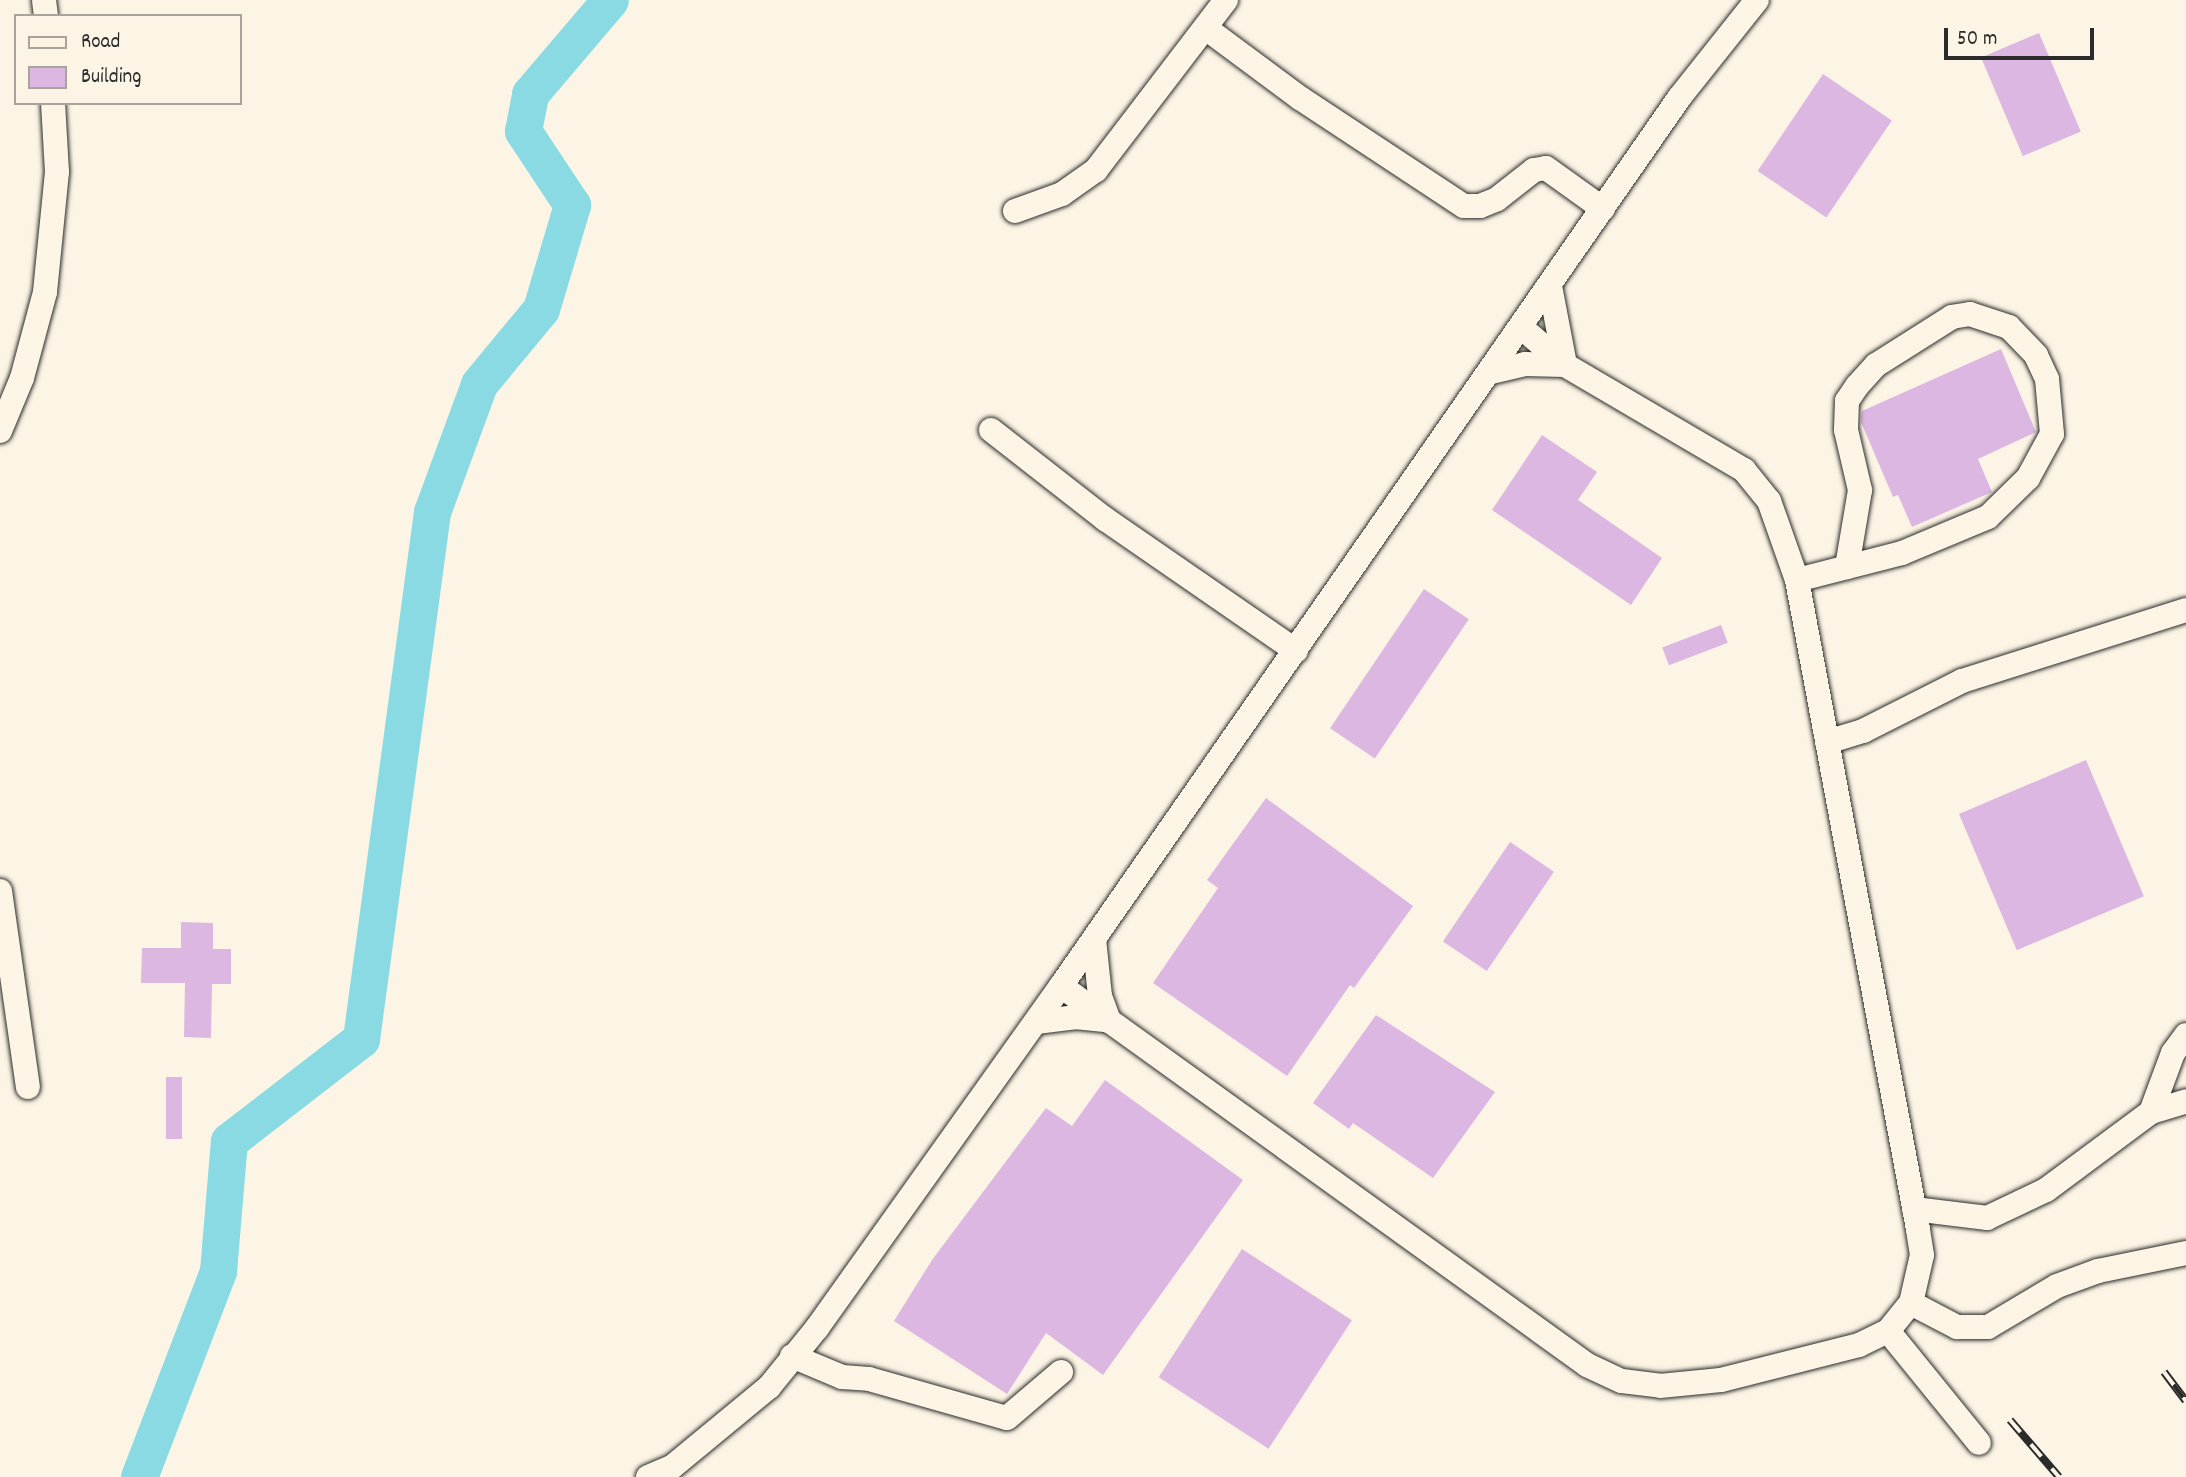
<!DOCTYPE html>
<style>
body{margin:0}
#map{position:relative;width:2186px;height:1477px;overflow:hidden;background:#fcf5e5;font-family:Dekko,sans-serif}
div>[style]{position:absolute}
.river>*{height:37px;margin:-18.5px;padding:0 18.5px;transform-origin:18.5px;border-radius:18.5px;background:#89dae2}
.building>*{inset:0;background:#dbb7e1;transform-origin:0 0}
.roads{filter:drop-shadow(0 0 2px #2b2b2b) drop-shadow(0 0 2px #2b2b2b)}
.minor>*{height:24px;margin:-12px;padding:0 12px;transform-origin:12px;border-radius:12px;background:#fcf5e5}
.rail>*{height:8px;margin-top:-4px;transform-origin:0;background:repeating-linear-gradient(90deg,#fcf5e5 0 16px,#2b2b2b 0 32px);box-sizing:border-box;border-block:2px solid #2b2b2b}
span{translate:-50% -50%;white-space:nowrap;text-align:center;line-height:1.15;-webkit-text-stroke:6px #fcf5e5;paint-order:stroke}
.legend{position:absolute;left:14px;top:14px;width:228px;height:91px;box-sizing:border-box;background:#fcf5e5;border:2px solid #a8a49b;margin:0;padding:9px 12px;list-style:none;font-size:21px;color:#2b2b2b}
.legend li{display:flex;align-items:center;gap:14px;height:35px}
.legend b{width:35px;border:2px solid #a8a49b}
.scale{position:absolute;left:1944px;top:28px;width:150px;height:32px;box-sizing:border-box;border:4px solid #2b2b2b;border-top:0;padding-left:9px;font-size:21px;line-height:24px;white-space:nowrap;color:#2b2b2b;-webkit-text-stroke:5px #fcf5e5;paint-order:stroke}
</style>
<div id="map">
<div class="river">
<i style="left:139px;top:1477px;width:221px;rotate:-69deg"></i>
<i style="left:218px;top:1271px;width:130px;rotate:-85.2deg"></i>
<i style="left:229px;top:1141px;width:167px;rotate:-37.7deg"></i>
<i style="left:361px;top:1039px;width:532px;rotate:-82.33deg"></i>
<i style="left:432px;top:512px;width:136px;rotate:-69.8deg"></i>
<i style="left:479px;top:384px;width:97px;rotate:-50.4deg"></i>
<i style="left:541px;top:309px;width:109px;rotate:-73.4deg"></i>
<i style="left:572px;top:205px;width:89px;rotate:-123.5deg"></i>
<i style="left:523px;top:131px;width:38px;rotate:-79deg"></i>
<i style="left:530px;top:94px;width:123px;rotate:-49.6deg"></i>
</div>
<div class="building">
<i style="left:2039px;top:33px;width:107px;height:63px;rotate:67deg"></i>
<i style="left:1823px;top:74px;width:83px;height:117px;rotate:34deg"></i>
<i style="clip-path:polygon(2001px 349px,2036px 432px,1978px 459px,1992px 492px,1912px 527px,1898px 495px,1893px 497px,1861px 422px,1862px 411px)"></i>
<i style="clip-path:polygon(1542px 435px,1597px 472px,1578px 500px,1662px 558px,1631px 605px,1492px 510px)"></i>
<i style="left:1424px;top:589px;width:54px;height:168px;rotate:34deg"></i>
<i style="left:1721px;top:625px;width:19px;height:63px;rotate:69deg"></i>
<i style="left:2086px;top:760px;width:148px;height:138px;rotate:67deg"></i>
<i style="clip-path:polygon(1266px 798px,1413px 906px,1354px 988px,1350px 985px,1287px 1076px,1153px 983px,1218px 888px,1207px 880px)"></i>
<i style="left:1510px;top:842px;width:53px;height:120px;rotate:34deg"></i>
<i style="clip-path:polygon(181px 922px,213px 923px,213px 949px,231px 949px,231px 984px,212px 984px,211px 1038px,184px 1037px,185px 983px,141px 983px,142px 948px,181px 948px)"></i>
<i style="clip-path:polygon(1376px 1015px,1495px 1092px,1433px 1178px,1353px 1123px,1349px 1129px,1313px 1103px)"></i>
<i style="left:166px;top:1077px;width:16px;height:62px"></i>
<i style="clip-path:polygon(1105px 1080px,1243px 1180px,1103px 1375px,1046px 1333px,1007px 1394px,894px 1321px,932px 1260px,1046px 1108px,1072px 1126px)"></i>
<i style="left:1242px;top:1249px;width:131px;height:153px;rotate:33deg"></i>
</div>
<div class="roads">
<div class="minor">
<i style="left:44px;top:0;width:16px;rotate:83deg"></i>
<i style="left:1207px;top:29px;width:116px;rotate:36.6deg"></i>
<i style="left:1300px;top:98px;width:196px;rotate:33.4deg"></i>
<i style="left:1464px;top:206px;width:16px"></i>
<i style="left:1480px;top:206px;width:18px;rotate:-22deg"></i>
<i style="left:1497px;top:199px;width:47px;rotate:-38.1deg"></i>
<i style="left:1534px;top:170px;width:12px;rotate:-9deg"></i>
<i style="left:1546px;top:168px;width:70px;rotate:35.7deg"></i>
<i style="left:1015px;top:211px;width:50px;rotate:-19.9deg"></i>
<i style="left:1062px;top:194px;width:42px;rotate:-35.2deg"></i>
<i style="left:1096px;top:170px;width:214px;rotate:-52.6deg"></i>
<i style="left:1550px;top:286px;width:80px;rotate:79.2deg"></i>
<i style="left:1491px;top:372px;width:35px;rotate:-13deg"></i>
<i style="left:1525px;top:364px;width:40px;rotate:1.4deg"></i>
<i style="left:991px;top:430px;width:145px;rotate:38deg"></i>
<i style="left:1105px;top:519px;width:232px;rotate:34.6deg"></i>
<i style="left:0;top:431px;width:57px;rotate:-67.5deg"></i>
<i style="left:22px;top:378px;width:89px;rotate:-75deg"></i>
<i style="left:45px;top:292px;width:121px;rotate:-84.3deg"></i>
<i style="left:57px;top:172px;width:69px;rotate:-93.3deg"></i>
<i style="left:1797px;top:580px;width:108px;rotate:-14.4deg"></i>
<i style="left:1902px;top:553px;width:93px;rotate:-22.7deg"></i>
<i style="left:1988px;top:517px;width:56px;rotate:-44.3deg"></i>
<i style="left:2028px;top:478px;width:50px;rotate:-61.4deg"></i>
<i style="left:2052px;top:434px;width:55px;rotate:-95.2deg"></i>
<i style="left:2047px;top:379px;width:26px;rotate:-115deg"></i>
<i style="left:2036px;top:355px;width:39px;rotate:-134deg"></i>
<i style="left:2009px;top:327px;width:41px;rotate:-161.6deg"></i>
<i style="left:1970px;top:314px;width:18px;rotate:171deg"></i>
<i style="left:1952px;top:317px;width:90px;rotate:147.7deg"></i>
<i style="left:1876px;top:365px;width:28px;rotate:132deg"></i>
<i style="left:1857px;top:386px;width:18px;rotate:124deg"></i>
<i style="left:1847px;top:401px;width:29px;rotate:92deg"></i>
<i style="left:1846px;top:430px;width:62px;rotate:76.9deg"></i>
<i style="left:1860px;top:490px;width:78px;rotate:99.6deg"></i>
<i style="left:1827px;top:742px;width:38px;rotate:-17deg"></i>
<i style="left:1863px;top:731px;width:111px;rotate:-26.8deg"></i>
<i style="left:1962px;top:681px;width:235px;rotate:-17.6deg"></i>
<i style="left:0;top:891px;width:198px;rotate:81.9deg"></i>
<i style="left:1094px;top:939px;width:57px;rotate:84deg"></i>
<i style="left:1100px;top:996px;width:27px;rotate:70deg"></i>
<i style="left:1061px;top:986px;width:648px;rotate:35.77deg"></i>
<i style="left:1587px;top:1365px;width:38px;rotate:25deg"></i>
<i style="left:1622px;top:1381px;width:38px;rotate:7deg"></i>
<i style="left:1660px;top:1386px;width:61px;rotate:-5.6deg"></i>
<i style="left:1721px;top:1380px;width:142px;rotate:-14.2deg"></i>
<i style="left:1859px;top:1345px;width:32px;rotate:-26deg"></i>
<i style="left:1888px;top:1331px;width:36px;rotate:-51deg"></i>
<i style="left:1911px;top:1303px;width:49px;rotate:-77.1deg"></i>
<i style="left:1922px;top:1255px;width:26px;rotate:-99deg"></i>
<i style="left:1918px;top:1229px;width:660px;rotate:-100.56deg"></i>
<i style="left:1797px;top:580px;width:84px;rotate:-109.5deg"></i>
<i style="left:1769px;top:501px;width:40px;rotate:-129deg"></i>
<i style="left:1744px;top:470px;width:208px;rotate:-149.6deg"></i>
<i style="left:1565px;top:365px;width:58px;rotate:-139.2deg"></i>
<i style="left:1036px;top:1022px;width:39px;rotate:-7deg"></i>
<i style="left:1075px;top:1017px;width:30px;rotate:6deg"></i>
<i style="left:2151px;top:1112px;width:63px;rotate:-69.6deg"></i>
<i style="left:2173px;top:1053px;width:22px;rotate:-54deg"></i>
<i style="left:1914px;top:1209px;width:74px;rotate:7deg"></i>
<i style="left:1987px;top:1218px;width:65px;rotate:-25.4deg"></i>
<i style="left:2046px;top:1190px;width:131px;rotate:-36.6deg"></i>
<i style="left:2151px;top:1112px;width:37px;rotate:-17deg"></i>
<i style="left:1911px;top:1303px;width:52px;rotate:27.6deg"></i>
<i style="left:1957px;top:1327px;width:31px"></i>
<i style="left:1988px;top:1327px;width:80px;rotate:-30.7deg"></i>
<i style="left:2057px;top:1286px;width:44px;rotate:-20.1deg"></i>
<i style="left:2098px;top:1271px;width:90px;rotate:-11.6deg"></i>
<i style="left:1888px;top:1331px;width:144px;rotate:50.9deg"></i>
<i style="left:792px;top:1356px;width:54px;rotate:22.8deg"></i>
<i style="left:842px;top:1377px;width:27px;rotate:4deg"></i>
<i style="left:869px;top:1379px;width:143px;rotate:15.8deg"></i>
<i style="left:1007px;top:1418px;width:71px;rotate:-40.4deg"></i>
<i style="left:648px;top:1477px;width:26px;rotate:-23deg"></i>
<i style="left:672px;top:1467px;width:126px;rotate:-39.5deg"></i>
<i style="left:769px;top:1387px;width:76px;rotate:-50.9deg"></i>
<i style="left:817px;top:1328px;width:420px;rotate:-54.5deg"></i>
<i style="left:1061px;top:986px;width:1082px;rotate:-55.16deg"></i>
<i style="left:1679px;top:98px;width:125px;rotate:-51.5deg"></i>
</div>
</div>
<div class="rail">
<i style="left:2164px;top:1372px;width:36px;rotate:53deg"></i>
<i style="left:2010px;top:1420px;width:75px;rotate:49.3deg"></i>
</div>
<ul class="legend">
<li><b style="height:9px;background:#fcf5e5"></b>Road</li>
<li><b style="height:19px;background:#dbb7e1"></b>Building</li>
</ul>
<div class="scale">50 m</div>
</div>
